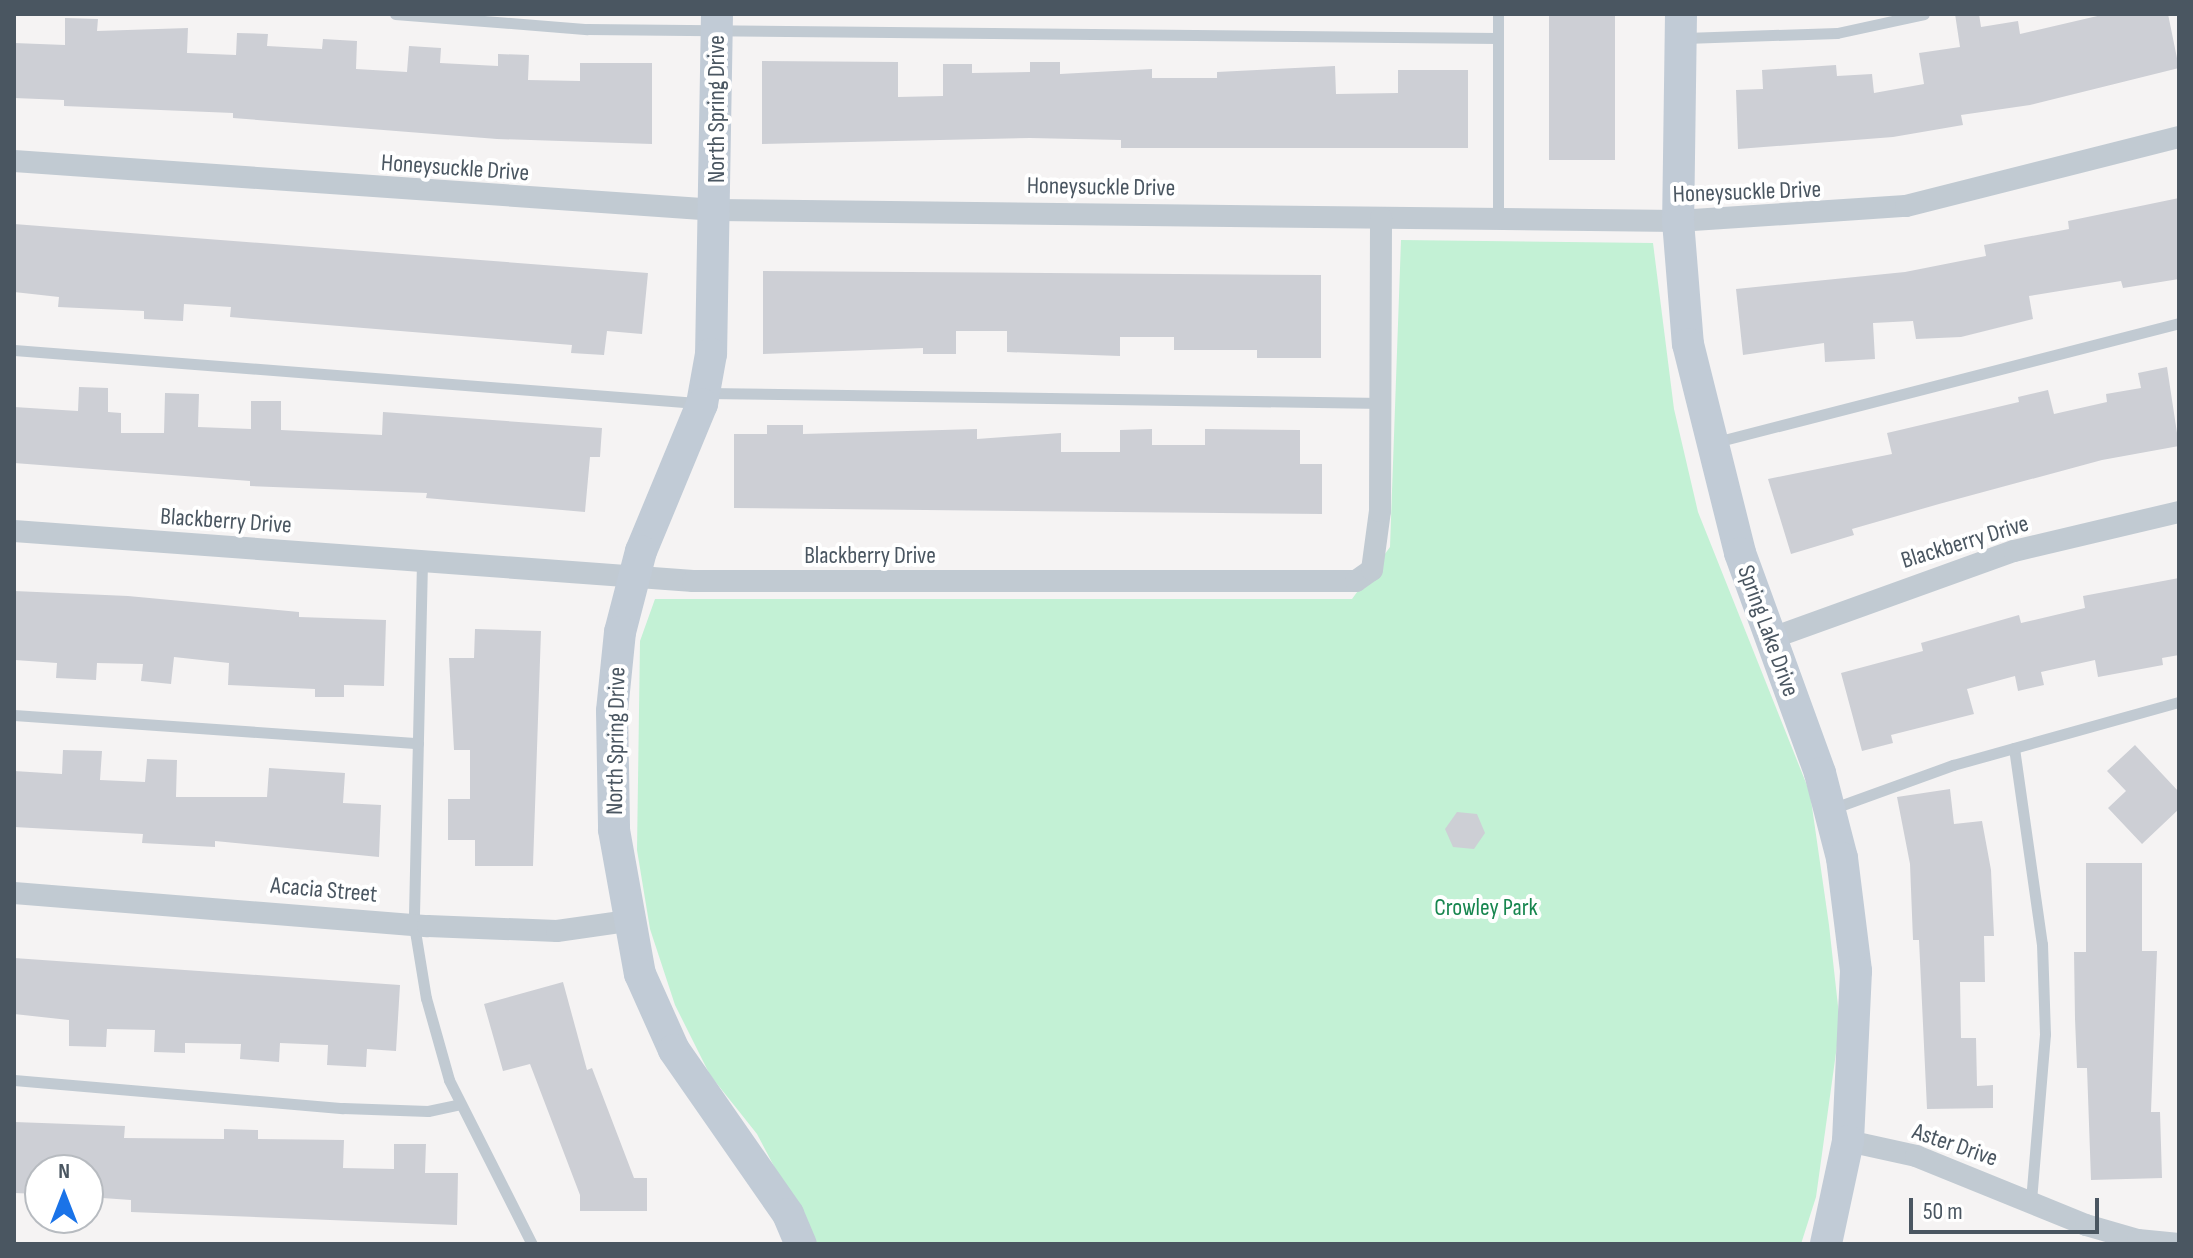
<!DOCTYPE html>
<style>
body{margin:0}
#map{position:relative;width:2193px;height:1258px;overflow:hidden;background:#f5f3f3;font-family:"Sofia Sans Condensed",sans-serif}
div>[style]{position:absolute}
.green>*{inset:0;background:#c3f1d5}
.building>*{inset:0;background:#cdcfd5;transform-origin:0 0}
.lane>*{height:11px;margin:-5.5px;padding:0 5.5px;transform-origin:5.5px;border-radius:5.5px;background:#c1cad2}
.street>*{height:22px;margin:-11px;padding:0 11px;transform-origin:11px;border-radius:11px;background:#c1cad2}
.secondary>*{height:32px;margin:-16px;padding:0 16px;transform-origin:16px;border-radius:16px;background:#c1cbd6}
span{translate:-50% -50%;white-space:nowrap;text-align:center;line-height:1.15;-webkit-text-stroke:8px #fff;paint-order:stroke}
.street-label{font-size:24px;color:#4a5661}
.park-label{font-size:24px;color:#17864f}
.frame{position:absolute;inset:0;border:16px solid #4a5661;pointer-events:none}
.north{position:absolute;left:24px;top:1154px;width:80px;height:80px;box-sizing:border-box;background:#fff;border:2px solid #b7bbc0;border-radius:50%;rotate:0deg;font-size:22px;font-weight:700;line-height:32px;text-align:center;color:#4a5661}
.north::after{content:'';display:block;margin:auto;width:28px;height:36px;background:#1a73e8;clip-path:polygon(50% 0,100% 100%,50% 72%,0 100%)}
.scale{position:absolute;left:1909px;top:1198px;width:190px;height:36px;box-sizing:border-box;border:4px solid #4a5661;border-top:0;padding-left:10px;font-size:24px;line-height:28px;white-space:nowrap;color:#4a5661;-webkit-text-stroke:6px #fff;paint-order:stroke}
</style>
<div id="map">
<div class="green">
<i style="clip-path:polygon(1401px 240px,1653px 243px,1674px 409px,1698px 512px,1810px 793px,1829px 925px,1840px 1024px,1816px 1197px,1801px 1244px,815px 1244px,757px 1134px,710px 1075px,675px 1005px,650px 929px,637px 850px,640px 641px,655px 599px,1352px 599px,1390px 547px)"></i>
</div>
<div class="building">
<i style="left:1549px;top:14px;width:66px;height:146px"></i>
<i style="clip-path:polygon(1955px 14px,1979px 14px,1981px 27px,2018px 21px,2020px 34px,2106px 14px,2168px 14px,2179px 68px,2030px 105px,1961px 115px,1963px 125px,1893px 137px,1738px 149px,1736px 90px,1763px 89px,1762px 70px,1836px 65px,1837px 76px,1872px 74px,1874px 93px,1924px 84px,1919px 53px,1960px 47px)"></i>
<i style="clip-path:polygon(65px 18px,98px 19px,97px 31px,188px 28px,187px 53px,236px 55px,237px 33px,268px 34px,267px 46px,322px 49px,323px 39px,357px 41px,356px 69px,407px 72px,409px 46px,441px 48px,440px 63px,498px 66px,498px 54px,529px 55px,528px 80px,580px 81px,580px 63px,652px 63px,652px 144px,497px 139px,233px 118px,233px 113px,64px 106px,64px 100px,14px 98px,14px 43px,65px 45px)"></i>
<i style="clip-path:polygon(762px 61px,898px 62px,898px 97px,943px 96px,943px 64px,972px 64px,972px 73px,1030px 72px,1030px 62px,1060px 62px,1060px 74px,1152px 69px,1152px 78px,1217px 78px,1217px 72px,1335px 66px,1336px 94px,1398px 93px,1398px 70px,1468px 70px,1468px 148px,1121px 148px,1121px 140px,1030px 138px,762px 144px)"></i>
<i style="clip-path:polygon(2179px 198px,2179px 279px,2123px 288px,2121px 281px,2029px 296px,2033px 319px,1961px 337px,1916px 339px,1913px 321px,1873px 323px,1875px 359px,1825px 362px,1824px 343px,1743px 355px,1736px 289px,1905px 272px,1986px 256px,1984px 245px,2069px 229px,2068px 221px)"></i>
<i style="clip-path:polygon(14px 224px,648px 273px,642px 334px,607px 331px,604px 355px,571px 353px,572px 345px,230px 317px,231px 307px,184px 304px,183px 321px,144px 319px,144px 311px,58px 307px,59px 297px,14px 292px)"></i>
<i style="clip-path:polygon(763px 271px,1321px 275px,1321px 358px,1257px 358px,1257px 350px,1174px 350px,1174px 337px,1120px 337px,1120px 356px,1007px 352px,1007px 331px,956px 331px,956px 354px,923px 354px,923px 348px,763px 354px)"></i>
<i style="clip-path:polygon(2167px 367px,2179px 446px,2102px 460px,1939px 504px,1852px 529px,1854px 535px,1791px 554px,1768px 479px,1892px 454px,1887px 433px,2019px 402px,2018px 397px,2048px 390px,2054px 414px,2107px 402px,2106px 394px,2141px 388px,2138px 373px)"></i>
<i style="clip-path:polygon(79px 387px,108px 388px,108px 412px,121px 413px,121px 433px,164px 433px,165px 393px,199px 394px,198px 427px,251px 429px,251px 401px,281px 401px,281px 430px,382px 435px,383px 412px,602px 428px,600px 457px,590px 457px,585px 512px,426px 498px,427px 493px,250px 486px,250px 481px,14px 463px,14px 407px,78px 411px)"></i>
<i style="clip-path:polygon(767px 425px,803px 425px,803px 434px,977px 429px,977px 439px,1061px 433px,1061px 452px,1120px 452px,1120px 430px,1152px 429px,1152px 445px,1205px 445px,1205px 429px,1300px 430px,1300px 464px,1322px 464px,1322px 514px,734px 508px,734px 434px,767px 434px)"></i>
<i style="clip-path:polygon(2179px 578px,2179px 655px,2162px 658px,2163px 665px,2098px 677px,2095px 660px,2041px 672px,2044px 685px,2018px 691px,2015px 676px,1967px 689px,1974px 714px,1891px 735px,1893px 743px,1862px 751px,1841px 673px,1923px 651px,1921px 643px,2019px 615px,2021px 623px,2085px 608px,2083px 596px)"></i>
<i style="clip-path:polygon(14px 591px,128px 596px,299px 612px,299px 617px,386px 620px,384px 686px,344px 685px,344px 697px,315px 697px,315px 689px,228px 685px,229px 663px,174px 657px,171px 684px,141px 681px,143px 664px,97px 663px,96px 680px,56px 678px,57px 663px,15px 660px)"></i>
<i style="clip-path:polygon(475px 629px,541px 631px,533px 866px,475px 866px,475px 840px,448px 840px,448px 799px,470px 799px,470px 750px,454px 750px,449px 658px,474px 658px)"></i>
<i style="clip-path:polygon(2135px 745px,2179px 792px,2179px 809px,2142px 844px,2108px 808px,2126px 791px,2107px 771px)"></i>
<i style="clip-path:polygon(63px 750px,102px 751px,100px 780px,145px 782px,147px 759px,177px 760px,176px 797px,267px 797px,269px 768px,345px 773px,343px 803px,381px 805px,379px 857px,215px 841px,215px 847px,142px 843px,143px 834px,14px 827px,14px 771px,62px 774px)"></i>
<i style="clip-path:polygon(1950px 789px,1954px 824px,1982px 821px,1991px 870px,1994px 936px,1984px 936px,1985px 982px,1960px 982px,1961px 1038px,1976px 1038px,1977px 1086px,1993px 1085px,1993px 1108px,1927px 1109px,1919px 940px,1913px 940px,1910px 864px,1897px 797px)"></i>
<i style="clip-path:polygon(1457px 812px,1477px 814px,1485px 833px,1474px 849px,1453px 847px,1445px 829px)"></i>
<i style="clip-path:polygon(2086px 863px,2142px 863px,2142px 951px,2157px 951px,2151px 1112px,2160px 1112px,2162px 1178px,2091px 1180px,2087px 1068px,2077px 1068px,2075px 1019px,2074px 952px,2086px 952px)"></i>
<i style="clip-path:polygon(14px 958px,400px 985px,396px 1051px,367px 1049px,366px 1067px,327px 1065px,328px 1045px,280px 1043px,279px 1062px,240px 1059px,241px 1044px,185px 1043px,185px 1053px,154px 1052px,155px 1030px,107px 1029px,106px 1047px,69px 1046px,69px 1020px,14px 1014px)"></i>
<i style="clip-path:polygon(563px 982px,587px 1070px,592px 1068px,634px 1178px,647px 1178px,647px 1211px,580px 1211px,580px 1195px,530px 1064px,503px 1071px,484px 1004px)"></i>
<i style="clip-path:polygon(14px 1122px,125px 1126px,124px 1138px,224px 1139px,224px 1129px,258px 1130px,258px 1139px,344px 1140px,343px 1168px,394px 1169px,394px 1144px,426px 1144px,425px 1173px,458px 1173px,457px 1225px,131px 1212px,131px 1200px,88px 1197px,88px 1170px,40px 1170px,40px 1194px,14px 1193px)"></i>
</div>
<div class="lane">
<i style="left:395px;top:14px;width:193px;rotate:4.5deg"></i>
<i style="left:587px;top:29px;width:910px;rotate:0.57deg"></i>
<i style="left:1498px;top:14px;width:205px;rotate:90deg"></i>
<i style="left:1685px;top:38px;width:152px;rotate:-1.9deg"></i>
<i style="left:1837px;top:33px;width:89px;rotate:-12.3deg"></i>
<i style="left:14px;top:350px;width:685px;rotate:4.44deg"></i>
<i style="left:707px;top:393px;width:675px;rotate:0.85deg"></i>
<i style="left:1716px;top:442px;width:478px;rotate:-14.4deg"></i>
<i style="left:422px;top:562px;width:363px;rotate:91.3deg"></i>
<i style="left:414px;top:925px;width:74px;rotate:80.7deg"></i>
<i style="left:426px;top:998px;width:85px;rotate:74.3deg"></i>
<i style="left:449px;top:1080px;width:184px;rotate:63.2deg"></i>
<i style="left:14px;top:715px;width:405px;rotate:4deg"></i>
<i style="left:2014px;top:748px;width:198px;rotate:81.9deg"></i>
<i style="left:2042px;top:944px;width:90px;rotate:88.1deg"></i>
<i style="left:2045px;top:1034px;width:167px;rotate:94.8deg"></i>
<i style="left:1834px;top:808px;width:127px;rotate:-19.9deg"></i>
<i style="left:1953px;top:765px;width:235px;rotate:-15.6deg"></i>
<i style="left:14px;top:1080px;width:330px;rotate:4.9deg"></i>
<i style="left:343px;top:1108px;width:85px;rotate:2deg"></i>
<i style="left:428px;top:1111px;width:33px;rotate:-12deg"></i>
</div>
<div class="street">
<i style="left:14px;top:161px;width:704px;rotate:3.99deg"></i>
<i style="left:716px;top:210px;width:962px;rotate:0.66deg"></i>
<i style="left:1678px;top:221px;width:228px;rotate:-3.8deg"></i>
<i style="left:1906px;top:206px;width:282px;rotate:-14.2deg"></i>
<i style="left:14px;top:531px;width:681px;rotate:4.21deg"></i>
<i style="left:693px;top:581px;width:663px"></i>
<i style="left:1356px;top:581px;width:19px;rotate:-35deg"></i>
<i style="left:1372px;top:570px;width:60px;rotate:-82.3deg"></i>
<i style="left:1380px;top:511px;width:293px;rotate:-89.8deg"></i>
<i style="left:1772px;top:638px;width:257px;rotate:-19.8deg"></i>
<i style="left:2014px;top:551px;width:170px;rotate:-13.3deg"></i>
<i style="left:14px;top:893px;width:415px;rotate:4.6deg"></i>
<i style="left:428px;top:926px;width:129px;rotate:2.2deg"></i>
<i style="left:557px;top:931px;width:72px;rotate:-8deg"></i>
<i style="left:1848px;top:1141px;width:70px;rotate:12.4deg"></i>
<i style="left:1916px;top:1156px;width:183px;rotate:22.1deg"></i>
<i style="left:2086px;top:1225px;width:54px;rotate:16.1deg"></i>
<i style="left:2138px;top:1240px;width:41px;rotate:5.6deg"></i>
</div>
<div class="secondary">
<i style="left:717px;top:14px;width:340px;rotate:91deg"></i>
<i style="left:711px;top:354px;width:51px;rotate:100.2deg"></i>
<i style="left:702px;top:404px;width:159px;rotate:112.5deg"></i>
<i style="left:641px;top:551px;width:84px;rotate:104.5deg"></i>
<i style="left:620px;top:632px;width:79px;rotate:95.8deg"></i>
<i style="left:612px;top:711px;width:119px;rotate:89deg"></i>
<i style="left:614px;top:830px;width:146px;rotate:79.8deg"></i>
<i style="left:640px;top:974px;width:83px;rotate:65.9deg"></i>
<i style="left:674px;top:1050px;width:200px;rotate:55.2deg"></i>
<i style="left:788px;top:1214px;width:33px;rotate:67deg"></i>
<i style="left:1681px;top:14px;width:207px;rotate:90.8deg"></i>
<i style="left:1678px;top:221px;width:123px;rotate:85.4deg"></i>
<i style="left:1688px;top:344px;width:215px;rotate:76deg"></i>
<i style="left:1740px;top:553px;width:234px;rotate:70deg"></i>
<i style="left:1820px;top:773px;width:88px;rotate:75.5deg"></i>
<i style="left:1842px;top:858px;width:114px;rotate:82.9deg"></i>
<i style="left:1856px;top:971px;width:170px;rotate:92.7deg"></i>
<i style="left:1848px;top:1141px;width:105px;rotate:102.1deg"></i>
</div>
<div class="street-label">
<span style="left:717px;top:109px;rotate:-90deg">North Spring Drive</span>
<span style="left:455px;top:168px;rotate:4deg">Honeysuckle Drive</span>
<span style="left:1101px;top:187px;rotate:1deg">Honeysuckle Drive</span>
<span style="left:1747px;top:192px;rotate:-2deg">Honeysuckle Drive</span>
<span style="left:226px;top:521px;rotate:4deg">Blackberry Drive</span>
<span style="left:1965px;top:542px;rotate:-17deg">Blackberry Drive</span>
<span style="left:870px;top:556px">Blackberry Drive</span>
<span style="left:1768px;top:631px;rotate:70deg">Spring Lake Drive</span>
<span style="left:616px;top:741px;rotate:-89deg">North Spring Drive</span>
<span style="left:324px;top:890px;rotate:5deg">Acacia Street</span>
<span style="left:1955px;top:1145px;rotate:19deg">Aster Drive</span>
</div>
<div class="park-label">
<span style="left:1486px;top:908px">Crowley Park</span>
</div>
<div class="frame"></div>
<div class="north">N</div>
<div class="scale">50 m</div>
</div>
